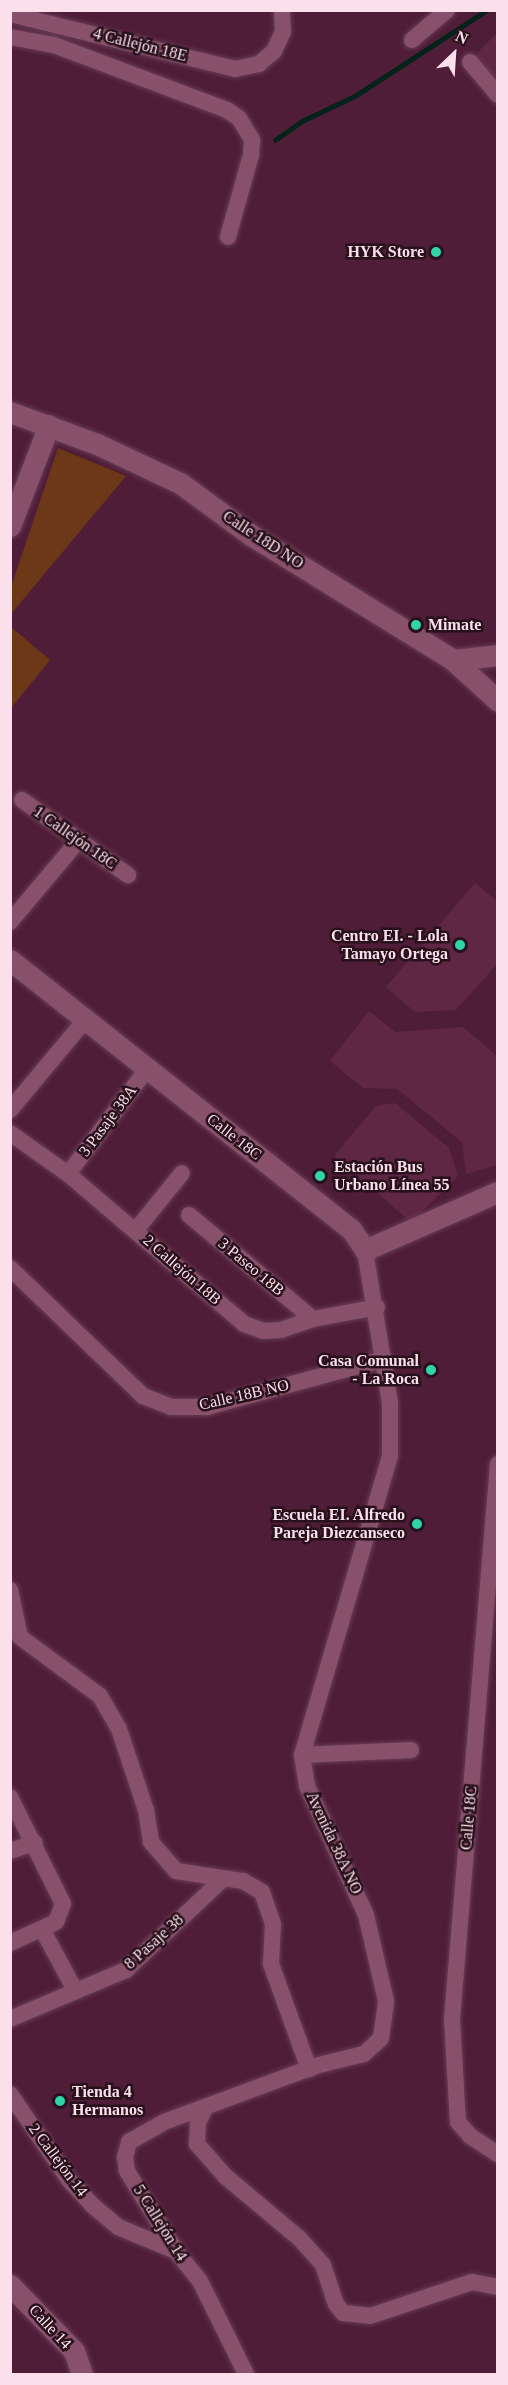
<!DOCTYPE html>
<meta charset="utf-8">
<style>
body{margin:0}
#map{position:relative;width:508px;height:2385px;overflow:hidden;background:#501d38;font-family:Georgia,serif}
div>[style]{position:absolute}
.built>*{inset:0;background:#602745}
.green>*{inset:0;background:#6c3817}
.stream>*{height:4.5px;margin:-2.25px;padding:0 2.25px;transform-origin:2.25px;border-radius:2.25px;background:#032219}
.roads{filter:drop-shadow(0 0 2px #673c54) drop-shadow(0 0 2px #673c54)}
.minor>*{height:16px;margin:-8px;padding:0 8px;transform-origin:8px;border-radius:8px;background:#88506b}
.tertiary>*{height:21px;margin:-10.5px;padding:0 10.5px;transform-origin:10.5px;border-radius:10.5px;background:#88506b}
.dots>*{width:16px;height:16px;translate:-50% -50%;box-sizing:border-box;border:3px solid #28111c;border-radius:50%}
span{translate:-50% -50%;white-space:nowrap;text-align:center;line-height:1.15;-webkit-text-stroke:5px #28111c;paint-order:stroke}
.street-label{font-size:16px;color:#fbe0eb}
.poi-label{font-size:16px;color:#fbe0eb;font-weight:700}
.right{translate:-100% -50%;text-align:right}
.left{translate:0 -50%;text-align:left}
.frame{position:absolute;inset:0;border:12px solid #fbe0eb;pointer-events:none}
.north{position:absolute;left:424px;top:24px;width:60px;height:60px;-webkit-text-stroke:4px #28111c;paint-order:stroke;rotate:25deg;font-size:16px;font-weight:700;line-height:24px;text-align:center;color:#fbe0eb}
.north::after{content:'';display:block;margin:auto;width:21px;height:27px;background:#fbe0eb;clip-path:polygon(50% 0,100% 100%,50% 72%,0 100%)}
</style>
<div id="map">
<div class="built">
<i style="clip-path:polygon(497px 33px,497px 82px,475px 55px)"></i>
<i style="clip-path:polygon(475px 883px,497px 901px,497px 964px,456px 1010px,415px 1012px,386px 987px)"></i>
<i style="clip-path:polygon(369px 1011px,395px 1032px,463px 1027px,497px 1056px,497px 1165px,466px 1174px,462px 1142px,397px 1089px,363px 1088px,330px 1061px)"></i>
<i style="clip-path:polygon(395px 1103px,449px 1148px,458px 1176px,411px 1222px,334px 1156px,376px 1106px)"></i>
</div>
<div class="green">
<i style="clip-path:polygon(58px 448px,126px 476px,11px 614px,11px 587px)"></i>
<i style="clip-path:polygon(11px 627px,50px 660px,11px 708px)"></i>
</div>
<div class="stream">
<i style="left:275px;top:140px;width:33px;rotate:-35deg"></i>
<i style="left:302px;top:121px;width:59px;rotate:-25.3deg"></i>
<i style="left:355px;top:96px;width:158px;rotate:-33.1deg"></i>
</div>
<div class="roads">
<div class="minor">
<i style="left:10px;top:14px;width:232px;rotate:13.7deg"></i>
<i style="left:235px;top:69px;width:25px;rotate:-12deg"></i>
<i style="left:259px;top:64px;width:20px;rotate:-41deg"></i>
<i style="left:274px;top:51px;width:21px;rotate:-65deg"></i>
<i style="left:283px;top:32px;width:22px;rotate:-93deg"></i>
<i style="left:10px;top:37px;width:45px;rotate:10.3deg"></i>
<i style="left:54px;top:45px;width:185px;rotate:20.6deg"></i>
<i style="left:227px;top:110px;width:14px;rotate:34deg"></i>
<i style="left:239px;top:118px;width:26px;rotate:59deg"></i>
<i style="left:252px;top:140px;width:15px;rotate:94deg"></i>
<i style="left:251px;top:155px;width:85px;rotate:105.7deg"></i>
<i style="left:412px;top:40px;width:46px;rotate:-40.6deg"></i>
<i style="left:470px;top:62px;width:43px;rotate:49.7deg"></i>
<i style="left:22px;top:800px;width:130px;rotate:35.3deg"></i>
<i style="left:10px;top:922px;width:106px;rotate:-50deg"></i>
<i style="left:10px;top:1110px;width:119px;rotate:-50.1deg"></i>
<i style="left:10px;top:1133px;width:71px;rotate:35.3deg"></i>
<i style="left:68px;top:1174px;width:231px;rotate:40.4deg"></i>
<i style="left:244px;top:1324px;width:20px;rotate:20deg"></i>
<i style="left:263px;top:1331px;width:18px;rotate:-3deg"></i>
<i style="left:281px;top:1330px;width:34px;rotate:-19deg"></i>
<i style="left:313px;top:1319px;width:65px;rotate:-10.6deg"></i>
<i style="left:68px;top:1174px;width:133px;rotate:-53deg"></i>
<i style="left:189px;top:1215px;width:162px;rotate:40deg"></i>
<i style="left:136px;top:1230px;width:73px;rotate:-51.1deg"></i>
<i style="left:10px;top:1268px;width:185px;rotate:43.9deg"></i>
<i style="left:143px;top:1396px;width:30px;rotate:21deg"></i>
<i style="left:171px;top:1407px;width:36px"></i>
<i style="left:207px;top:1407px;width:183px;rotate:-15.2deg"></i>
<i style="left:498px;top:1464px;width:557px;rotate:94.74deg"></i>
<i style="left:452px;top:2019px;width:103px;rotate:86.7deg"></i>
<i style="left:458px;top:2122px;width:18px;rotate:49deg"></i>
<i style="left:470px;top:2136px;width:33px;rotate:33deg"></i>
<i style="left:10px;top:1590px;width:48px;rotate:78deg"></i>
<i style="left:20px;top:1637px;width:99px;rotate:36.4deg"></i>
<i style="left:100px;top:1696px;width:38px;rotate:60deg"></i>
<i style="left:119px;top:1729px;width:85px;rotate:71.6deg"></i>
<i style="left:146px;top:1810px;width:32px;rotate:81deg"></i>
<i style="left:151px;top:1842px;width:38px;rotate:49deg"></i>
<i style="left:176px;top:1871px;width:68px;rotate:8.5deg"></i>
<i style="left:243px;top:1881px;width:22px;rotate:30deg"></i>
<i style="left:262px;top:1892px;width:34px;rotate:71deg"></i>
<i style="left:273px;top:1924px;width:40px;rotate:92.9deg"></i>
<i style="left:271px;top:1964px;width:112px;rotate:70.1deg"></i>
<i style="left:302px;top:1755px;width:109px;rotate:-2.6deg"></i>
<i style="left:10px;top:1797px;width:119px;rotate:63.6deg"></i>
<i style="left:63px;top:1904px;width:19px;rotate:111deg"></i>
<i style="left:56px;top:1922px;width:51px;rotate:155.5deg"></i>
<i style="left:10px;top:1851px;width:26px;rotate:-18deg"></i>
<i style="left:42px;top:1929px;width:69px;rotate:61.6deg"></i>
<i style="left:10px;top:2019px;width:126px;rotate:-22.9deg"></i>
<i style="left:126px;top:1970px;width:133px;rotate:-43.2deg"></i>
<i style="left:10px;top:2094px;width:104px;rotate:55.5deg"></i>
<i style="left:69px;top:2180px;width:34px;rotate:47deg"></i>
<i style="left:92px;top:2205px;width:34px;rotate:40deg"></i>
<i style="left:118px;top:2227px;width:63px;rotate:22.5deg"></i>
<i style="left:205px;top:2108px;width:17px;rotate:115deg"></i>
<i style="left:198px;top:2123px;width:21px;rotate:93deg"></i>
<i style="left:197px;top:2144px;width:43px;rotate:48.8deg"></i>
<i style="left:225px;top:2176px;width:97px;rotate:40deg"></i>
<i style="left:299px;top:2238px;width:36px;rotate:48deg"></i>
<i style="left:323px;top:2265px;width:41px;rotate:71.6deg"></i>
<i style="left:336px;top:2304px;width:11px;rotate:52deg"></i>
<i style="left:343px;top:2313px;width:27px;rotate:6deg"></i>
<i style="left:370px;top:2316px;width:108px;rotate:-18.4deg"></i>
<i style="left:472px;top:2282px;width:26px;rotate:11deg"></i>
<i style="left:246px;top:2374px;width:104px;rotate:-116.3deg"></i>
<i style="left:200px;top:2281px;width:38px;rotate:-129deg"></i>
<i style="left:176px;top:2251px;width:94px;rotate:-121.5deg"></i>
<i style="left:127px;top:2171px;width:14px;rotate:-98deg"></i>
<i style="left:125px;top:2157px;width:16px;rotate:-75deg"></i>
<i style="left:129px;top:2142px;width:40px;rotate:-29.7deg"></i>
<i style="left:164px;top:2122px;width:161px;rotate:-20.3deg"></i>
<i style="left:315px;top:2066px;width:50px;rotate:-13.8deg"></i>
<i style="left:364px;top:2054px;width:23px;rotate:-43deg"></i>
<i style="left:381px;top:2038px;width:37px;rotate:-82deg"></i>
<i style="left:386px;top:2001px;width:88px;rotate:-103.1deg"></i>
<i style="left:366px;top:1915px;width:142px;rotate:-114.6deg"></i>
<i style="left:307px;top:1786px;width:31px;rotate:-99deg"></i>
<i style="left:302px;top:1755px;width:312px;rotate:-73.6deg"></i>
<i style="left:390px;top:1456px;width:53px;rotate:-90deg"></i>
<i style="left:390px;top:1403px;width:155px;rotate:-99.3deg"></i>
</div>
<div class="tertiary">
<i style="left:10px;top:412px;width:93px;rotate:20.2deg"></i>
<i style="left:97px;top:444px;width:92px;rotate:25.2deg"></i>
<i style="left:180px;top:483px;width:88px;rotate:36.2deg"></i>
<i style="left:251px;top:535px;width:238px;rotate:31.7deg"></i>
<i style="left:453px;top:660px;width:61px;rotate:42.3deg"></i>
<i style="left:10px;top:526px;width:108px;rotate:-68.9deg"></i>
<i style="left:453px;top:660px;width:45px;rotate:-6.3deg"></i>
<i style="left:10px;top:960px;width:434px;rotate:38.3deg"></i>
<i style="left:351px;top:1229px;width:25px;rotate:56deg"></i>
<i style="left:365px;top:1250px;width:145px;rotate:-23.6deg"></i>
<i style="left:10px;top:2285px;width:92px;rotate:45.9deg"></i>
<i style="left:74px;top:2351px;width:24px;rotate:71deg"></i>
</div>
</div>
<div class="dots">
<i style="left:436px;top:252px;background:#30d4a9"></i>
<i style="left:416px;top:625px;background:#30d4a9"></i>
<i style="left:460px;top:945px;background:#30d4a9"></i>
<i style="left:320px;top:1176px;background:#30d4a9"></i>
<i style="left:431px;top:1370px;background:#30d4a9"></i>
<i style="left:417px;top:1524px;background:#30d4a9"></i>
<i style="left:60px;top:2101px;background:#30d4a9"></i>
</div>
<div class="street-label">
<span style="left:140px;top:45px;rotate:14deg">4 Callejón 18E</span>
<span style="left:263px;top:540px;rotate:33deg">Calle 18D NO</span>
<span style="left:75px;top:838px;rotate:35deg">1 Callejón 18C</span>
<span style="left:108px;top:1121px;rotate:-53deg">3 Pasaje 38A</span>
<span style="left:234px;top:1137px;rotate:38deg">Calle 18C</span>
<span style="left:251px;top:1267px;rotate:40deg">3 Paseo 18B</span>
<span style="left:182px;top:1270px;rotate:41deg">2 Callejón 18B</span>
<span style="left:244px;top:1395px;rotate:-13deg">Calle 18B NO</span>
<span style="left:469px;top:1818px;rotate:-85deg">Calle 18C</span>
<span style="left:334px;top:1843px;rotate:65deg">Avenida 38A NO</span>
<span style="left:154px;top:1942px;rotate:-42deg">8 Pasaje 38</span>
<span style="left:58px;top:2160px;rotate:53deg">2 Callejón 14</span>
<span style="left:160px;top:2223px;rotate:58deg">5 Callejón 14</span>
<span style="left:50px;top:2327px;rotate:47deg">Calle 14</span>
</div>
<div class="poi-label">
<span class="right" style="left:424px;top:252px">HYK Store</span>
<span class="left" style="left:428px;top:625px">Mimate</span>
<span class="right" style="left:448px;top:945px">Centro EI. - Lola<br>Tamayo Ortega</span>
<span class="left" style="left:334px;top:1176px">Estación Bus<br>Urbano Línea 55</span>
<span class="right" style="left:419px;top:1370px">Casa Comunal<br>- La Roca</span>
<span class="right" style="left:405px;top:1524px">Escuela EI. Alfredo<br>Pareja Diezcanseco</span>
<span class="left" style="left:72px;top:2101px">Tienda 4<br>Hermanos</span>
</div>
<div class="frame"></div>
<div class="north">N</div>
</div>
